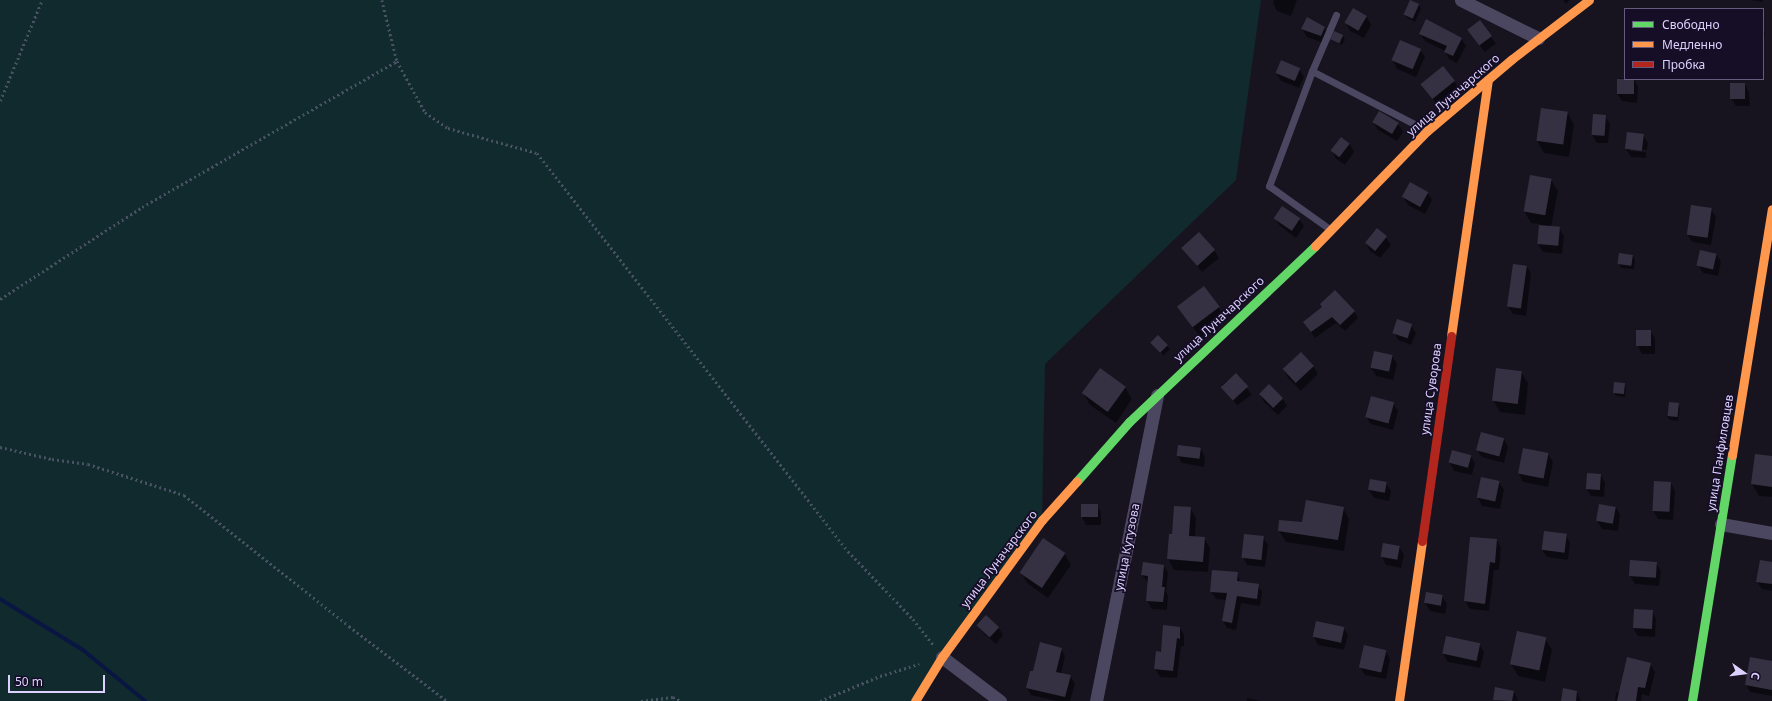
<!DOCTYPE html>
<meta charset="utf-8">
<style>
body{margin:0}
#map{position:relative;width:1772px;height:701px;overflow:hidden;background:#171420;font-family:"Noto Sans",sans-serif}
div>[style]{position:absolute}
.green>*{inset:0;background:#112a2e}
.shadow>*{inset:0;background:#0007;transform-origin:0 0}
.stream>*{height:4px;margin:-2px;padding:0 2px;transform-origin:2px;border-radius:2px;background:#091642}
.building>*{inset:0;background:#363142;transform-origin:0 0}
.path>*{height:2.5px;margin-top:-1.25px;transform-origin:0;background:repeating-linear-gradient(90deg,#475262 0 2px,transparent 0 5px)}
.lane>*{height:7px;margin:-3.5px;padding:0 3.5px;transform-origin:3.5px;border-radius:3.5px;background:#4c4761}
.street>*{height:13px;margin:-6.5px;padding:0 6.5px;transform-origin:6.5px;border-radius:6.5px;background:#4c4761}
.fast>*{height:9px;margin:-4.5px;padding:0 4.5px;transform-origin:4.5px;border-radius:4.5px;background:#63d668}
.slow>*{height:9px;margin:-4.5px;padding:0 4.5px;transform-origin:4.5px;border-radius:4.5px;background:#ff974d}
.jam>*{height:9px;margin:-4.5px;padding:0 4.5px;transform-origin:4.5px;border-radius:4.5px;background:#b3261e}
span{translate:-50% -50%;white-space:nowrap;text-align:center;line-height:1.15;-webkit-text-stroke:3.5px #150e26;paint-order:stroke}
.street-label{font-size:12px;color:#ddd2ff}
.legend{position:absolute;left:1624px;top:8px;width:140px;height:72px;box-sizing:border-box;background:#150e26;border:1px solid #655c7d;margin:0;padding:5px 7px;list-style:none;font-size:12px;color:#ddd2ff}
.legend li{display:flex;align-items:center;gap:8px;height:20px}
.legend b{width:20px;border:1px solid #655c7d}
.north{position:absolute;left:1724px;top:653px;width:40px;height:40px;-webkit-text-stroke:3px #150e26;paint-order:stroke;rotate:104deg;font-size:11px;font-weight:700;line-height:16px;text-align:center;color:#ddd2ff}
.north::after{content:'';display:block;margin:auto;width:14px;height:18px;background:#ddd2ff;clip-path:polygon(50% 0,100% 100%,50% 72%,0 100%)}
.scale{position:absolute;left:8px;top:675px;width:97px;height:18px;box-sizing:border-box;border:2px solid #ddd2ff;border-top:0;padding-left:5px;font-size:12px;line-height:14px;white-space:nowrap;color:#ddd2ff;-webkit-text-stroke:3px #150e26;paint-order:stroke}
</style>
<div id="map">
<div class="green">
<i style="clip-path:polygon(0 0,1261px 0,1236px 180px,1045px 364px,1042px 520px,915px 701px,0 701px)"></i>
</div>
<div class="shadow">
<i style="clip-path:polygon(1274px 0,1297px 0,1291px 16px,1277px 11px,1273px 3px)"></i>
<i style="clip-path:polygon(1563px 0,1570px 0,1566px 4px)"></i>
<i style="clip-path:polygon(1750px 0,1763px 0,1763px 2px)"></i>
<i style="clip-path:polygon(1410px 2px,1419px 5px,1421px 9px,1415px 22px,1407px 18px,1405px 15px)"></i>
<i style="clip-path:polygon(1353px 9px,1367px 17px,1371px 25px,1364px 38px,1350px 31px,1346px 23px)"></i>
<i style="clip-path:polygon(1307px 18px,1325px 28px,1329px 36px,1326px 44px,1307px 37px,1302px 29px)"></i>
<i style="left:1480px;top:22px;width:27px;height:14px;rotate:54deg"></i>
<i style="clip-path:polygon(1763px 30px,1765px 33px,1763px 47px)"></i>
<i style="clip-path:polygon(1335px 33px,1343px 36px,1345px 40px,1342px 45px,1333px 40px,1333px 43px,1341px 47px,1334px 44px,1332px 40px)"></i>
<i style="clip-path:polygon(1420px 34px,1461px 38px,1466px 46px,1457px 63px,1449px 59px,1445px 51px,1425px 41px)"></i>
<i style="clip-path:polygon(1420px 50px,1425px 57px,1416px 77px,1397px 69px,1393px 61px)"></i>
<i style="clip-path:polygon(1299px 69px,1304px 77px,1299px 88px,1281px 81px,1276px 73px)"></i>
<i style="clip-path:polygon(1619px 78px,1634px 79px,1638px 87px,1637px 103px,1622px 101px,1617px 94px)"></i>
<i style="clip-path:polygon(1454px 81px,1459px 89px,1438px 106px,1422px 85px)"></i>
<i style="clip-path:polygon(1745px 84px,1749px 92px,1750px 106px,1736px 106px,1731px 98px)"></i>
<i style="clip-path:polygon(1542px 109px,1568px 113px,1574px 125px,1569px 157px,1544px 153px,1537px 141px)"></i>
<i style="clip-path:polygon(1605px 116px,1610px 124px,1608px 143px,1597px 143px,1592px 135px)"></i>
<i style="clip-path:polygon(1373px 122px,1398px 124px,1403px 132px,1397px 141px,1378px 130px)"></i>
<i style="clip-path:polygon(1643px 135px,1648px 143px,1647px 150px,1630px 149px,1630px 151px,1646px 152px,1646px 158px,1631px 157px,1626px 149px)"></i>
<i style="clip-path:polygon(1350px 144px,1354px 152px,1345px 165px,1336px 159px,1332px 151px)"></i>
<i style="clip-path:polygon(1551px 180px,1558px 191px,1551px 227px,1559px 228px,1564px 236px,1562px 254px,1543px 252px,1538px 244px,1540px 224px,1531px 223px,1524px 211px)"></i>
<i style="clip-path:polygon(1427px 192px,1432px 200px,1425px 214px,1408px 205px,1403px 197px)"></i>
<i style="clip-path:polygon(1711px 209px,1716px 217px,1711px 245px,1692px 242px,1687px 234px)"></i>
<i style="clip-path:polygon(1275px 219px,1299px 219px,1304px 226px,1296px 238px,1280px 226px)"></i>
<i style="clip-path:polygon(1377px 229px,1386px 237px,1391px 245px,1380px 258px,1370px 251px,1366px 243px)"></i>
<i style="clip-path:polygon(1182px 248px,1214px 250px,1219px 258px,1202px 272px)"></i>
<i style="clip-path:polygon(1716px 254px,1721px 262px,1718px 276px,1703px 273px,1699px 266px)"></i>
<i style="clip-path:polygon(1633px 256px,1635px 260px,1634px 269px,1621px 268px,1619px 264px)"></i>
<i style="clip-path:polygon(1527px 266px,1531px 274px,1526px 316px,1513px 314px,1508px 306px)"></i>
<i style="left:1204px;top:287px;width:39px;height:32px;rotate:55deg"></i>
<i style="clip-path:polygon(1354px 311px,1358px 318px,1345px 331px,1336px 323px,1315px 338px,1304px 322px)"></i>
<i style="clip-path:polygon(1411px 325px,1416px 333px,1411px 345px,1398px 340px,1394px 332px)"></i>
<i style="clip-path:polygon(1637px 331px,1650px 331px,1655px 338px,1655px 354px,1642px 354px,1638px 346px)"></i>
<i style="left:1158px;top:337px;width:17px;height:9px;rotate:45deg"></i>
<i style="clip-path:polygon(1301px 354px,1314px 367px,1318px 374px,1301px 391px,1288px 378px,1284px 370px)"></i>
<i style="clip-path:polygon(1392px 356px,1397px 364px,1393px 380px,1376px 376px,1371px 368px)"></i>
<i style="clip-path:polygon(1521px 372px,1528px 383px,1525px 415px,1500px 412px,1493px 400px)"></i>
<i style="left:1236px;top:374px;width:26px;height:18px;rotate:53deg"></i>
<i style="clip-path:polygon(1624px 384px,1626px 388px,1625px 397px,1616px 396px,1614px 393px)"></i>
<i style="clip-path:polygon(1269px 385px,1283px 399px,1287px 406px,1278px 415px,1264px 402px,1260px 394px)"></i>
<i style="clip-path:polygon(1125px 387px,1132px 399px,1116px 423px,1090px 405px,1083px 393px)"></i>
<i style="clip-path:polygon(1393px 403px,1398px 411px,1393px 430px,1371px 424px,1366px 417px)"></i>
<i style="clip-path:polygon(1678px 404px,1680px 408px,1678px 421px,1670px 420px,1667px 416px)"></i>
<i style="clip-path:polygon(1482px 433px,1504px 439px,1508px 447px,1504px 463px,1482px 457px,1477px 450px)"></i>
<i style="clip-path:polygon(1201px 449px,1205px 457px,1204px 467px,1182px 463px,1177px 455px)"></i>
<i style="clip-path:polygon(1453px 451px,1470px 455px,1475px 463px,1472px 475px,1454px 471px,1450px 463px)"></i>
<i style="clip-path:polygon(1548px 454px,1553px 462px,1548px 487px,1523px 482px,1519px 474px)"></i>
<i style="clip-path:polygon(1772px 457px,1772px 497px,1759px 496px,1752px 484px)"></i>
<i style="clip-path:polygon(1601px 475px,1605px 483px,1604px 497px,1591px 496px,1586px 488px)"></i>
<i style="clip-path:polygon(1499px 482px,1504px 490px,1500px 509px,1482px 506px,1478px 498px)"></i>
<i style="clip-path:polygon(1655px 482px,1671px 483px,1675px 491px,1673px 520px,1658px 519px,1653px 511px)"></i>
<i style="clip-path:polygon(1386px 483px,1391px 491px,1389px 501px,1374px 498px,1369px 490px)"></i>
<i style="clip-path:polygon(1082px 505px,1097px 505px,1101px 513px,1101px 525px,1086px 525px,1082px 517px)"></i>
<i style="clip-path:polygon(1616px 507px,1620px 515px,1618px 531px,1602px 529px,1597px 521px)"></i>
<i style="clip-path:polygon(1190px 508px,1196px 518px,1195px 537px,1204px 538px,1210px 548px,1208px 572px,1174px 570px,1168px 559px,1170px 535px,1173px 536px)"></i>
<i style="clip-path:polygon(1343px 508px,1349px 519px,1344px 551px,1286px 542px,1279px 531px)"></i>
<i style="clip-path:polygon(1566px 535px,1570px 543px,1568px 560px,1547px 557px,1542px 550px)"></i>
<i style="clip-path:polygon(1263px 537px,1268px 545px,1265px 567px,1247px 565px,1243px 557px)"></i>
<i style="clip-path:polygon(1497px 540px,1501px 548px,1499px 570px,1494px 570px,1489px 611px,1470px 609px,1465px 601px)"></i>
<i style="clip-path:polygon(1399px 547px,1404px 554px,1401px 568px,1386px 565px,1382px 557px)"></i>
<i style="clip-path:polygon(1064px 553px,1071px 565px,1048px 598px,1028px 584px,1021px 573px)"></i>
<i style="clip-path:polygon(1656px 563px,1661px 571px,1659px 586px,1635px 584px,1630px 576px)"></i>
<i style="clip-path:polygon(1772px 563px,1772px 591px,1762px 589px,1757px 582px)"></i>
<i style="clip-path:polygon(1164px 566px,1168px 573px,1166px 592px,1168px 596px,1167px 610px,1152px 609px,1147px 601px,1148px 583px,1142px 575px)"></i>
<i style="clip-path:polygon(1237px 573px,1241px 583px,1258px 585px,1262px 592px,1260px 606px,1241px 603px,1236px 630px,1227px 628px,1223px 621px,1227px 600px,1216px 599px,1211px 592px)"></i>
<i style="clip-path:polygon(1427px 593px,1442px 596px,1447px 604px,1445px 614px,1430px 611px,1425px 603px)"></i>
<i style="clip-path:polygon(1652px 611px,1656px 619px,1655px 637px,1638px 636px,1633px 628px)"></i>
<i style="clip-path:polygon(986px 617px,999px 628px,1003px 635px,996px 644px,984px 634px,980px 626px)"></i>
<i style="clip-path:polygon(1343px 627px,1348px 635px,1344px 650px,1318px 645px,1314px 637px)"></i>
<i style="clip-path:polygon(1180px 628px,1184px 635px,1184px 646px,1181px 646px,1177px 678px,1160px 677px,1155px 669px,1162px 653px)"></i>
<i style="clip-path:polygon(1545px 638px,1552px 650px,1545px 682px,1518px 676px,1511px 664px)"></i>
<i style="clip-path:polygon(1479px 644px,1484px 652px,1480px 668px,1448px 662px,1443px 654px)"></i>
<i style="clip-path:polygon(1061px 648px,1065px 656px,1061px 674px,1070px 676px,1075px 684px,1070px 701px,1056px 701px,1031px 695px,1027px 688px,1033px 673px)"></i>
<i style="clip-path:polygon(1386px 651px,1390px 659px,1386px 679px,1365px 675px,1360px 667px)"></i>
<i style="clip-path:polygon(1772px 662px,1772px 696px,1750px 692px,1746px 685px)"></i>
<i style="clip-path:polygon(1650px 664px,1655px 672px,1649px 696px,1642px 694px,1641px 701px,1615px 701px,1616px 692px,1620px 693px)"></i>
<i style="clip-path:polygon(1514px 691px,1518px 701px,1494px 700px)"></i>
<i style="clip-path:polygon(1577px 692px,1581px 701px,1562px 701px)"></i>
<i style="clip-path:polygon(1247px 698px,1262px 701px,1247px 701px)"></i>
</div>
<div class="stream">
<i style="left:0;top:599px;width:97px;rotate:31.6deg"></i>
<i style="left:83px;top:650px;width:80px;rotate:39.4deg"></i>
</div>
<div class="building">
<i style="left:1410px;top:0;width:10px;height:16px;rotate:24deg"></i>
<i style="left:1353px;top:8px;width:16px;height:17px;rotate:30deg"></i>
<i style="clip-path:polygon(1307px 17px,1325px 27px,1321px 36px,1301px 29px)"></i>
<i style="clip-path:polygon(1426px 19px,1462px 38px,1453px 56px,1444px 52px,1447px 46px,1419px 34px)"></i>
<i style="left:1480px;top:20px;width:20px;height:16px;rotate:53deg"></i>
<i style="left:1334px;top:31px;width:10px;height:9px;rotate:24deg"></i>
<i style="left:1400px;top:40px;width:23px;height:22px;rotate:23deg"></i>
<i style="left:1281px;top:60px;width:21px;height:14px;rotate:23deg"></i>
<i style="left:1443px;top:66px;width:19px;height:29px;rotate:51deg"></i>
<i style="left:1617px;top:79px;width:17px;height:15px"></i>
<i style="left:1730px;top:83px;width:15px;height:16px"></i>
<i style="left:1541px;top:108px;width:27px;height:33px;rotate:8deg"></i>
<i style="left:1379px;top:111px;width:23px;height:13px;rotate:31deg"></i>
<i style="left:1593px;top:114px;width:13px;height:21px;rotate:4deg"></i>
<i style="left:1627px;top:132px;width:17px;height:17px;rotate:7deg"></i>
<i style="left:1341px;top:137px;width:11px;height:17px;rotate:38deg"></i>
<i style="left:1530px;top:175px;width:22px;height:37px;rotate:10deg"></i>
<i style="left:1410px;top:182px;width:21px;height:17px;rotate:29deg"></i>
<i style="left:1691px;top:205px;width:21px;height:30px;rotate:8deg"></i>
<i style="left:1282px;top:206px;width:22px;height:15px;rotate:34deg"></i>
<i style="left:1539px;top:225px;width:21px;height:19px;rotate:5deg"></i>
<i style="left:1377px;top:228px;width:13px;height:19px;rotate:39deg"></i>
<i style="left:1199px;top:232px;width:24px;height:24px;rotate:48deg"></i>
<i style="left:1700px;top:250px;width:17px;height:16px;rotate:13deg"></i>
<i style="left:1619px;top:253px;width:14px;height:11px;rotate:8deg"></i>
<i style="left:1513px;top:264px;width:14px;height:43px;rotate:8deg"></i>
<i style="left:1204px;top:286px;width:26px;height:34px;rotate:53deg"></i>
<i style="clip-path:polygon(1335px 290px,1355px 311px,1340px 325px,1332px 317px,1311px 332px,1303px 322px,1322px 307px,1320px 304px)"></i>
<i style="left:1397px;top:319px;width:16px;height:15px;rotate:18deg"></i>
<i style="left:1636px;top:330px;width:15px;height:16px"></i>
<i style="left:1158px;top:335px;width:14px;height:11px;rotate:45deg"></i>
<i style="left:1374px;top:351px;width:19px;height:17px;rotate:12deg"></i>
<i style="left:1301px;top:352px;width:19px;height:25px;rotate:47deg"></i>
<i style="left:1100px;top:368px;width:32px;height:31px;rotate:36deg"></i>
<i style="left:1496px;top:368px;width:26px;height:33px;rotate:7deg"></i>
<i style="left:1236px;top:373px;width:18px;height:21px;rotate:47deg"></i>
<i style="left:1614px;top:382px;width:11px;height:11px;rotate:5deg"></i>
<i style="left:1269px;top:384px;width:20px;height:14px;rotate:45deg"></i>
<i style="left:1371px;top:396px;width:24px;height:22px;rotate:15deg"></i>
<i style="left:1669px;top:402px;width:10px;height:14px;rotate:6deg"></i>
<i style="left:1481px;top:432px;width:24px;height:19px;rotate:15deg"></i>
<i style="left:1178px;top:445px;width:23px;height:11px;rotate:7deg"></i>
<i style="left:1523px;top:448px;width:26px;height:26px;rotate:11deg"></i>
<i style="left:1452px;top:450px;width:20px;height:13px;rotate:15deg"></i>
<i style="clip-path:polygon(1755px 454px,1772px 456px,1772px 487px,1751px 484px)"></i>
<i style="left:1587px;top:473px;width:14px;height:16px;rotate:4deg"></i>
<i style="left:1481px;top:477px;width:19px;height:21px;rotate:12deg"></i>
<i style="left:1370px;top:479px;width:17px;height:11px;rotate:10deg"></i>
<i style="left:1654px;top:481px;width:17px;height:30px;rotate:3deg"></i>
<i style="clip-path:polygon(1306px 500px,1344px 507px,1338px 540px,1278px 531px,1279px 520px,1302px 522px)"></i>
<i style="left:1081px;top:504px;width:17px;height:13px"></i>
<i style="left:1599px;top:504px;width:17px;height:17px;rotate:10deg"></i>
<i style="clip-path:polygon(1174px 506px,1191px 507px,1189px 536px,1205px 537px,1203px 562px,1167px 559px,1169px 534px,1172px 534px)"></i>
<i style="left:1544px;top:531px;width:23px;height:19px;rotate:7deg"></i>
<i style="left:1244px;top:534px;width:20px;height:24px;rotate:6deg"></i>
<i style="clip-path:polygon(1470px 537px,1497px 539px,1495px 563px,1490px 562px,1485px 604px,1464px 601px)"></i>
<i style="left:1043px;top:538px;width:27px;height:42px;rotate:34deg"></i>
<i style="left:1383px;top:543px;width:17px;height:14px;rotate:10deg"></i>
<i style="left:1630px;top:560px;width:27px;height:16px;rotate:4deg"></i>
<i style="clip-path:polygon(1760px 560px,1772px 562px,1772px 584px,1756px 582px)"></i>
<i style="clip-path:polygon(1143px 562px,1164px 565px,1162px 587px,1165px 587px,1163px 602px,1146px 601px,1148px 576px,1141px 575px)"></i>
<i style="clip-path:polygon(1212px 570px,1238px 572px,1237px 581px,1259px 584px,1257px 599px,1237px 596px,1232px 623px,1222px 621px,1227px 593px,1210px 592px)"></i>
<i style="left:1426px;top:592px;width:17px;height:11px;rotate:10deg"></i>
<i style="left:1634px;top:609px;width:19px;height:19px;rotate:3deg"></i>
<i style="left:986px;top:615px;width:18px;height:14px;rotate:43deg"></i>
<i style="left:1316px;top:621px;width:29px;height:16px;rotate:12deg"></i>
<i style="clip-path:polygon(1163px 625px,1180px 627px,1180px 639px,1177px 638px,1173px 671px,1154px 669px,1156px 651px,1161px 652px)"></i>
<i style="left:1517px;top:631px;width:30px;height:34px;rotate:12deg"></i>
<i style="left:1446px;top:636px;width:35px;height:18px;rotate:12deg"></i>
<i style="clip-path:polygon(1040px 642px,1062px 648px,1056px 672px,1071px 675px,1065px 697px,1026px 688px,1030px 671px,1033px 671px)"></i>
<i style="left:1364px;top:645px;width:23px;height:23px;rotate:13deg"></i>
<i style="clip-path:polygon(1627px 657px,1651px 663px,1645px 688px,1638px 687px,1636px 701px,1617px 701px)"></i>
<i style="clip-path:polygon(1750px 657px,1772px 661px,1772px 690px,1745px 685px)"></i>
<i style="clip-path:polygon(1495px 687px,1514px 691px,1512px 701px,1493px 700px)"></i>
<i style="clip-path:polygon(1563px 688px,1577px 691px,1576px 701px,1561px 701px)"></i>
</div>
<div class="path">
<i style="left:382px;top:0;width:63px;rotate:76.2deg"></i>
<i style="left:397px;top:61px;width:58px;rotate:61.2deg"></i>
<i style="left:425px;top:112px;width:28px;rotate:35deg"></i>
<i style="left:448px;top:128px;width:92px;rotate:15.7deg"></i>
<i style="left:537px;top:153px;width:505px;rotate:52deg"></i>
<i style="left:848px;top:551px;width:94px;rotate:46.3deg"></i>
<i style="left:913px;top:619px;width:33px;rotate:52deg"></i>
<i style="left:0;top:101px;width:109px;rotate:-67.4deg"></i>
<i style="left:0;top:299px;width:169px;rotate:-32.9deg"></i>
<i style="left:142px;top:207px;width:294px;rotate:-29.8deg"></i>
<i style="left:0;top:447px;width:53px;rotate:13deg"></i>
<i style="left:52px;top:459px;width:36px;rotate:8deg"></i>
<i style="left:88px;top:464px;width:101px;rotate:17.9deg"></i>
<i style="left:184px;top:495px;width:211px;rotate:38.4deg"></i>
<i style="left:349px;top:626px;width:123px;rotate:37.4deg"></i>
<i style="left:641px;top:701px;width:32px;rotate:-7deg"></i>
<i style="left:673px;top:697px;width:9px;rotate:27deg"></i>
<i style="left:820px;top:701px;width:65px;rotate:-22.6deg"></i>
<i style="left:880px;top:676px;width:41px;rotate:-17.1deg"></i>
</div>
<div class="lane">
<i style="left:1312px;top:71px;width:128px;rotate:27.4deg"></i>
<i style="left:1331px;top:230px;width:76px;rotate:-144.6deg"></i>
<i style="left:1269px;top:186px;width:123px;rotate:-69.5deg"></i>
<i style="left:1312px;top:71px;width:61px;rotate:-66.8deg"></i>
</div>
<div class="street">
<i style="left:1461px;top:0;width:86px;rotate:26.3deg"></i>
<i style="left:1721px;top:524px;width:52px;rotate:10deg"></i>
<i style="left:942px;top:657px;width:73px;rotate:37.2deg"></i>
<i style="left:1096px;top:701px;width:312px;rotate:-78.7deg"></i>
</div>
<div class="fast">
<i style="left:1077px;top:481px;width:79px;rotate:-48.6deg"></i>
<i style="left:1129px;top:422px;width:256px;rotate:-43.4deg"></i>
<i style="left:1692px;top:701px;width:249px;rotate:-80.8deg"></i>
</div>
<div class="slow">
<i style="left:1315px;top:246px;width:161px;rotate:-45.8deg"></i>
<i style="left:1427px;top:131px;width:111px;rotate:-40.3deg"></i>
<i style="left:1512px;top:59px;width:97px;rotate:-37.5deg"></i>
<i style="left:1451px;top:336px;width:259px;rotate:-81.8deg"></i>
<i style="left:1732px;top:455px;width:249px;rotate:-80.8deg"></i>
<i style="left:915px;top:701px;width:52px;rotate:-58.5deg"></i>
<i style="left:942px;top:657px;width:170px;rotate:-53.9deg"></i>
<i style="left:1042px;top:520px;width:52px;rotate:-48.1deg"></i>
<i style="left:1399px;top:701px;width:162px;rotate:-81.8deg"></i>
</div>
<div class="jam">
<i style="left:1422px;top:541px;width:207px;rotate:-81.9deg"></i>
</div>
<div class="street-label">
<span style="left:1453px;top:95px;rotate:-41deg">улица Луначарского</span>
<span style="left:1219px;top:319px;rotate:-43deg">улица Луначарского</span>
<span style="left:1431px;top:389px;rotate:-82deg">улица Суворова</span>
<span style="left:1720px;top:453px;rotate:-81deg">улица Панфиловцев</span>
<span style="left:1127px;top:547px;rotate:-79deg">улица Кутузова</span>
<span style="left:999px;top:559px;rotate:-53deg">улица Луначарского</span>
</div>
<ul class="legend">
<li><b style="height:5px;background:#63d668"></b>Свободно</li>
<li><b style="height:5px;background:#ff974d"></b>Медленно</li>
<li><b style="height:5px;background:#b3261e"></b>Пробка</li>
</ul>
<div class="north">С</div>
<div class="scale">50 m</div>
</div>
